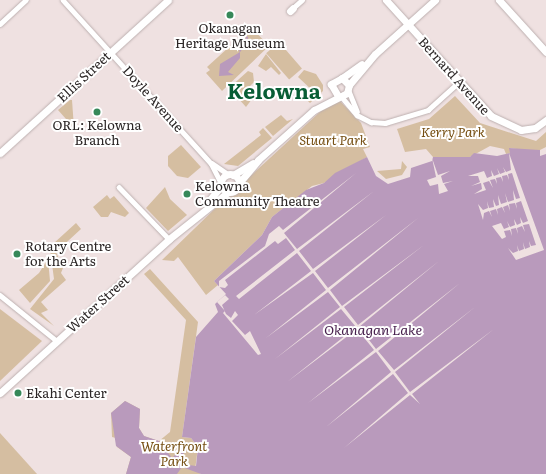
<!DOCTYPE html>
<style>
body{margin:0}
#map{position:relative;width:546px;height:474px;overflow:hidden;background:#efe1e1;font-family:Literata,serif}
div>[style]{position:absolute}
.green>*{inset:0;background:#d5bea1;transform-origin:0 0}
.water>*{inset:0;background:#b99abc}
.pier>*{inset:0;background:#efe1e1}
.stream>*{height:1.5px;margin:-0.75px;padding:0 0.75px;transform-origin:0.75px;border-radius:0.75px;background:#b99abc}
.roads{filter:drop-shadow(0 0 1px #bdb0b0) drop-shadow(0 0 1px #bdb0b0)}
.street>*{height:4.5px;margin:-2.25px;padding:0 2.25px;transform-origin:2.25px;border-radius:2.25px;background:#fff}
.secondary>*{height:7px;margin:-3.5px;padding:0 3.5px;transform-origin:3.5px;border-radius:3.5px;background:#fff}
.secondary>.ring{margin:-3.5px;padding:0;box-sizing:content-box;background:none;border:7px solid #fff;border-radius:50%}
.dots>*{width:11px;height:11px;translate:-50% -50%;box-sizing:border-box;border:2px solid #fff;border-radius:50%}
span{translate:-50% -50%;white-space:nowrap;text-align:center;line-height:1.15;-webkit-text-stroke:4px #fff;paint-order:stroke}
.poi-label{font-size:13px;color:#2b2626}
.left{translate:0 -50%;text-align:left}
.street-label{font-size:13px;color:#2b2626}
.park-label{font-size:13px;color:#754e11;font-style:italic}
.water-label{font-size:14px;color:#461f4c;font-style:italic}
.town-label{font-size:21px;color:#085d35;font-weight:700}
</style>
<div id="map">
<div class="green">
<i style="clip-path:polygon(251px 27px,269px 46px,222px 91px,206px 73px,210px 70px,207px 67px)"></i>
<i style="left:279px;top:42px;width:35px;height:17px;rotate:49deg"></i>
<i style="clip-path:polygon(266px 54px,281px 73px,279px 75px,271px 67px,266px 71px,258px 66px)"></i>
<i style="clip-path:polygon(304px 70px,316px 74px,323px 85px,323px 91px,310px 103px,305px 98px,313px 91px,298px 77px)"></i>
<i style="clip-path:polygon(248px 71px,253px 73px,254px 82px,245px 91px,252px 99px,246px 107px,229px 88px)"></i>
<i style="clip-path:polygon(455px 96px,480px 123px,536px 141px,546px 132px,546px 147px,536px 152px,510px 148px,511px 153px,506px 154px,504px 149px,490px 146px,470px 157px,433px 157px,426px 149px,405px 152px,397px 129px,429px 119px)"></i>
<i style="clip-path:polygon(338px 99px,361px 123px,370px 147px,363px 149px,367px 157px,324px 183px,312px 186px,272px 217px,262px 235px,214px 281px,218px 285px,206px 295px,178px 257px,174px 261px,162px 260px,226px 198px,237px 194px,243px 183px,322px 110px)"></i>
<i style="clip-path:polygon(70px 100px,72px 100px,74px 128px,58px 110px)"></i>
<i style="clip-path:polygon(281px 115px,287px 121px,293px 119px,273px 136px,265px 127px)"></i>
<i style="clip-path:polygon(263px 128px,272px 138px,238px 166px,224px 164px,261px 135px,259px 132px)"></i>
<i style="clip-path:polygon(181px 145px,201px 167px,188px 178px,177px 176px,168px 166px,168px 156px)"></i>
<i style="clip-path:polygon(402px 161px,407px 167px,402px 175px,386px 179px,377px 171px,401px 169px)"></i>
<i style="clip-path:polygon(165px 187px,170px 199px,187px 215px,168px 231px,146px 208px)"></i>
<i style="clip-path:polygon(107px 195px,110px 199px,114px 196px,129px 213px,125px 217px,111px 212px,108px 217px,101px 217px,93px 207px)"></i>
<i style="clip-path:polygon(76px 223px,81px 229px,56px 252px,63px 268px,61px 273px,66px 280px,41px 302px,48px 310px,41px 313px,54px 326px,30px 309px,54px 279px,50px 249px,57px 246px,54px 243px)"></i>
<i style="clip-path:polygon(48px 259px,50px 281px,30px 303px,19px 290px,39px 273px)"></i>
<i style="clip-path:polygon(150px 269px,198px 322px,182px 437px,191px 438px,198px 447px,195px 470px,201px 474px,126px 474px,131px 457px,117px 447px,116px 438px,112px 437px,111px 413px,125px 401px,140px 409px,139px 428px,144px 436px,159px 441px,170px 432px,186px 320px,144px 274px)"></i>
<i style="clip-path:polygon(0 309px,42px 341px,0 381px)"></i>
<i style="clip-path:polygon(0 433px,37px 474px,0 474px)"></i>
</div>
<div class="water">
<i style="clip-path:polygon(240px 52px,240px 58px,228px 72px,234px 75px,219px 76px,220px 64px)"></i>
<i style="clip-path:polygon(509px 148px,540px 150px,540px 156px,546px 154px,546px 474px,201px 474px,182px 467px,177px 474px,126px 474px,131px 457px,116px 446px,111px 413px,125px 401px,140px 409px,139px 428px,144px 436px,159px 441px,172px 458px,180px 450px,184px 451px,182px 464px,196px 466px,198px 447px,191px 438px,182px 437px,196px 337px,218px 312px,215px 304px,226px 294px,214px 281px,262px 235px,272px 217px,306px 190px,324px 183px,335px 173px,367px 157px,376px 176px,388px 184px,410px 177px,411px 168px,432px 161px,433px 157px,470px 157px,474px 153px,497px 156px,510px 153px)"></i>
</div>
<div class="pier">
<i style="clip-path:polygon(509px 153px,544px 250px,516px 260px,508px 248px,513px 253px,518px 251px,517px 245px,519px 251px,524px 249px,523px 242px,525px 249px,530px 247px,529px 241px,531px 246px,536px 245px,529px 224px,523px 225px,525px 232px,522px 226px,517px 228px,518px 234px,516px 228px,511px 229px,512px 236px,510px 230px,504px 231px,506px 237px,502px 239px,492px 226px,501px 223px,504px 229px,509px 227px,507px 221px,510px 227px,515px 225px,514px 219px,517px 225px,521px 223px,520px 217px,523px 223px,528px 221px,521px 201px,516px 203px,517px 209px,515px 203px,509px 204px,510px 211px,508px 205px,503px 207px,505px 213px,502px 207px,497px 209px,498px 215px,496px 209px,490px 211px,492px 217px,489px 211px,484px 213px,483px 220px,478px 204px,483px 210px,488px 208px,487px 201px,489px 208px,494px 207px,493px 199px,496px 206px,499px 205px,498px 195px,501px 204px,507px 202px,505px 193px,508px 202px,514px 200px,513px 190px,516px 199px,520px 198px,512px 173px,508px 174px,509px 180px,507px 175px,502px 176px,503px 182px,501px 177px,496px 178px,497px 184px,495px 179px,490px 180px,493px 188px,489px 181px,483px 183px,486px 190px,474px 194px,482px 189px,481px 183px,471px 186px,480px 182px,478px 176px,468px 176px,484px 171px,487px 178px,492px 176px,491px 170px,494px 176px,499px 174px,497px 168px,500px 174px,505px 172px,503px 167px,506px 172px,511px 170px)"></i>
<i style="clip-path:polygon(432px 158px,438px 175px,450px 171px,441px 176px,443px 183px,453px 181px,444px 184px,448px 191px,439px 194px,438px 184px,430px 186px,427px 180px,436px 177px)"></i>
<i style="clip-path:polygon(356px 173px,284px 233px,297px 249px,374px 191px,299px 251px,313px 269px,386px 215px,315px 271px,328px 288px,418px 218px,330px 290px,342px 306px,424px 245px,344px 307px,358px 325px,439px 261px,359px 327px,376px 349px,460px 283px,378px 351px,394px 370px,475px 307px,395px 372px,410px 392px,494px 329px,412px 394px,420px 404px,410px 395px,344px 448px,408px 393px,393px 374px,326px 427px,391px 372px,376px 352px,308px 403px,374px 350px,357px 329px,287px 382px,356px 327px,341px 309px,275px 359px,340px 307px,328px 292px,266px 338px,326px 290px,313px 273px,254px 315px,311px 271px,297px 253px,239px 299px,236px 296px,295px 250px,286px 238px,278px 244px,275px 241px,225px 280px,228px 285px,225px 288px,219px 287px,219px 281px,265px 246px,269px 234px,279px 226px,283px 230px)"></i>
<i style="clip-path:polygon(225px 295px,229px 299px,222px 305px,226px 314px,231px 318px,235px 311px,238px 315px,232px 321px,245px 335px,250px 331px,261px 354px,258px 355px,223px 313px,225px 311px,217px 302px)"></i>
</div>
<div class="stream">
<i style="left:240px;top:51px;width:15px;rotate:-62deg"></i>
</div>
<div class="roads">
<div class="street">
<i style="left:63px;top:0;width:220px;rotate:47.8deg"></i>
<i style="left:211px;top:163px;width:20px;rotate:63deg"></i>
<i style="left:293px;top:8px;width:12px;rotate:-42deg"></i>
<i style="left:0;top:24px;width:35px;rotate:-43deg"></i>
<i style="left:349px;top:91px;width:22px;rotate:68deg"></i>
<i style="left:341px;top:96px;width:25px;rotate:50deg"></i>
<i style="left:357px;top:115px;width:16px;rotate:27deg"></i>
<i style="left:371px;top:122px;width:14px;rotate:4deg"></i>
<i style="left:385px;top:123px;width:45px;rotate:-16.8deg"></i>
<i style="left:428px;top:110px;width:42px;rotate:-42.1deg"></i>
<i style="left:212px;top:163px;width:19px;rotate:35deg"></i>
<i style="left:119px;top:187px;width:72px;rotate:46.1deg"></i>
<i style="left:0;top:295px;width:73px;rotate:38.9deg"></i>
</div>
<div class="secondary">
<i style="left:386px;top:0;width:156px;rotate:47.8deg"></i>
<i style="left:491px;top:116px;width:33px;rotate:25deg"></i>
<i style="left:521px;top:130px;width:14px;rotate:-8deg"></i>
<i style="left:535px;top:128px;width:14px;rotate:-36deg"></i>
<i style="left:499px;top:0;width:70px;rotate:47.9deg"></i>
<i style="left:290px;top:11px;width:4px;rotate:-45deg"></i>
<i style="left:342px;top:78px;width:24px;rotate:-35deg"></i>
<i style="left:349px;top:85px;width:40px;rotate:-50deg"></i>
<i style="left:375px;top:54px;width:81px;rotate:-42deg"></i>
<i style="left:0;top:153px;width:227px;rotate:-42.3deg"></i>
<i class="ring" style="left:221px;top:174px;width:11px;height:11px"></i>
<i style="left:233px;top:175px;width:23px;rotate:-31deg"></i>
<i style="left:239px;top:183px;width:30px;rotate:-50deg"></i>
<i style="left:258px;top:160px;width:75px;rotate:-41.8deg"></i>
<i style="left:314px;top:110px;width:37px;rotate:-27deg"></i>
<i style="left:347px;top:93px;width:8px;rotate:-76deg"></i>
<i style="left:349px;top:85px;width:10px;rotate:-135deg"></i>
<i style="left:342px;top:78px;width:13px;rotate:151deg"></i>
<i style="left:331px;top:84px;width:14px;rotate:60deg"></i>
<i style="left:208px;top:202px;width:21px;rotate:-51deg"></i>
<i style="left:0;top:393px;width:229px;rotate:-42.3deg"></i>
<i style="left:169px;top:239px;width:75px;rotate:-38.5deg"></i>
</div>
</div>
<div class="dots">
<i style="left:230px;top:15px;background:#368859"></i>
<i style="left:97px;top:112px;background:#368859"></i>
<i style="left:187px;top:194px;background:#368859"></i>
<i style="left:17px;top:254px;background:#368859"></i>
<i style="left:18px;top:393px;background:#368859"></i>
</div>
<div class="poi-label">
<span style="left:230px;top:36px">Okanagan<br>Heritage Museum</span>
<span style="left:97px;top:133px">ORL: Kelowna<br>Branch</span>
<span class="left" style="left:195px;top:194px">Kelowna<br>Community Theatre</span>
<span class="left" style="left:25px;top:254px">Rotary Centre<br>for the Arts</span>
<span class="left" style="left:26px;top:393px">Ekahi Center</span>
</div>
<div class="street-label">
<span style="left:454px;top:76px;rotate:48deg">Bernard Avenue</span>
<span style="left:84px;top:77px;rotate:-43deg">Ellis Street</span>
<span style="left:153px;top:99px;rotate:48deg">Doyle Avenue</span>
<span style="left:98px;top:304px;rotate:-42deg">Water Street</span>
</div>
<div class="park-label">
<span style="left:453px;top:132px">Kerry Park</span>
<span style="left:333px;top:140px">Stuart Park</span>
<span style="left:174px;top:454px">Waterfront<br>Park</span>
</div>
<div class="water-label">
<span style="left:373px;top:329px">Okanagan Lake</span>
</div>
<div class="town-label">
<span style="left:274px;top:90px">Kelowna</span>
</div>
</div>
